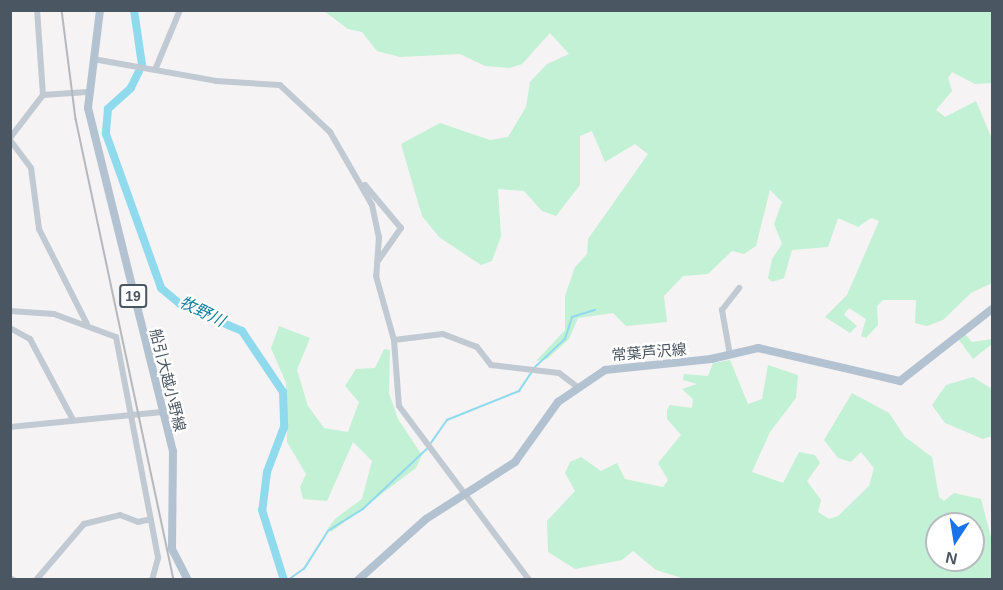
<!DOCTYPE html>
<meta charset="utf-8">
<style>
body{margin:0}
#map{position:relative;width:1003px;height:590px;overflow:hidden;background:#f5f3f3;font-family:Helvetica,"Noto Sans JP",sans-serif}
div>[style]{position:absolute}
.green>*{inset:0;background:#c3f1d5}
.stream>*{height:1.5px;margin:-0.75px;padding:0 0.75px;transform-origin:0.75px;border-radius:0.75px;background:#90daee}
.river>*{height:8px;margin:-4px;padding:0 4px;transform-origin:4px;border-radius:4px;background:#90daee}
.minor>*{height:6px;margin:-3px;padding:0 3px;transform-origin:3px;border-radius:3px;background:#c1cad2}
.major>*{height:8px;margin:-4px;padding:0 4px;transform-origin:4px;border-radius:4px;background:#b3c2d1}
.rail>*{height:1.5px;margin:-0.75px;padding:0 0.75px;transform-origin:0.75px;border-radius:0.75px;background:#b5b8bd}
span{translate:-50% -50%;white-space:nowrap;text-align:center;line-height:1.15;-webkit-text-stroke:4.5px #fff;paint-order:stroke}
.shield-label span{padding:2px 4px;background:#fff;border:2px solid;border-radius:4px;-webkit-text-stroke-width:0}
.shield-label{font-size:14px;color:#4a5661;font-weight:700}
.street-label{font-size:15px;color:#4a5661}
.water-label{font-size:16px;color:#0c7c9b;font-style:italic}
.frame{position:absolute;inset:0;border:12px solid #4a5661;pointer-events:none}
.north{position:absolute;left:925px;top:512px;width:60px;height:60px;box-sizing:border-box;background:#fff;border:2px solid #b7bbc0;border-radius:50%;rotate:192deg;font-size:16px;font-weight:700;line-height:24px;text-align:center;color:#4a5661}
.north::after{content:'';display:block;margin:auto;width:21px;height:27px;background:#1a73e8;clip-path:polygon(50% 0,100% 100%,50% 72%,0 100%)}
</style>
<div id="map">
<div class="green">
<i style="clip-path:polygon(324px 11px,992px 11px,992px 83px,975px 84px,952px 72px,948px 78px,952px 91px,936px 110px,945px 117px,976px 101px,992px 139px,992px 283px,971px 293px,943px 320px,927px 326px,915px 323px,916px 300px,883px 300px,877px 306px,878px 325px,866px 338px,861px 336px,866px 319px,849px 308px,844px 315px,857px 326px,850px 333px,825px 317px,847px 295px,879px 221px,871px 218px,858px 227px,838px 218px,828px 247px,792px 250px,784px 278px,772px 282px,768px 278px,772px 259px,782px 244px,774px 224px,782px 202px,770px 190px,756px 246px,744px 254px,732px 251px,708px 274px,683px 276px,664px 296px,667px 322px,626px 326px,613px 313px,578px 318px,569px 339px,547px 359px,536px 361px,565px 330px,565px 296px,575px 267px,587px 254px,588px 239px,648px 154px,635px 144px,605px 162px,592px 131px,580px 136px,580px 185px,556px 216px,542px 211px,524px 191px,498px 189px,501px 236px,492px 261px,481px 265px,439px 237px,422px 216px,401px 144px,440px 123px,490px 140px,508px 137px,526px 107px,530px 82px,547px 64px,569px 54px,550px 33px,522px 64px,510px 68px,485px 66px,460px 54px,400px 57px,377px 51px,362px 32px,348px 29px)"></i>
<i style="clip-path:polygon(279px 326px,310px 338px,297px 370px,308px 406px,324px 428px,348px 432px,359px 402px,345px 386px,356px 369px,375px 368px,384px 349px,390px 350px,389px 393px,398px 419px,422px 455px,416px 468px,331px 532px,328px 528px,336px 518px,362px 499px,372px 461px,353px 442px,327px 501px,303px 499px,300px 487px,306px 474px,287px 442px,286px 383px,271px 348px)"></i>
<i style="clip-path:polygon(965px 334px,972px 342px,992px 339px,992px 344px,973px 359px,959px 340px)"></i>
<i style="clip-path:polygon(evenodd,730px 360px,748px 404px,762px 399px,768px 365px,798px 375px,796px 398px,770px 432px,752px 472px,783px 483px,799px 452px,815px 455px,820px 463px,807px 481px,821px 500px,818px 512px,829px 519px,838px 516px,869px 486px,874px 468px,861px 452px,851px 462px,838px 458px,824px 440px,852px 393px,889px 413px,905px 437px,932px 457px,939px 497px,944px 501px,954px 493px,981px 499px,992px 541px,992px 579px,685px 579px,656px 570px,633px 551px,622px 560px,575px 569px,548px 552px,547px 521px,575px 491px,565px 473px,570px 462px,581px 457px,601px 471px,617px 463px,625px 479px,663px 487px,668px 480px,658px 463px,681px 435px,667px 419px,667px 410px,670px 405px,692px 408px,693px 399px,682px 389px,697px 384px,683px 380px,684px 374px,708px 376px,713px 363px,730px 360px,937px 524px,973px 524px,973px 560px,937px 560px,937px 524px)"></i>
<i style="clip-path:polygon(973px 377px,992px 389px,992px 436px,983px 439px,945px 423px,932px 405px,946px 385px)"></i>
</div>
<div class="stream">
<i style="left:534px;top:368px;width:42px;rotate:-43.1deg"></i>
<i style="left:565px;top:339px;width:23px;rotate:-72deg"></i>
<i style="left:572px;top:317px;width:24px;rotate:-17deg"></i>
<i style="left:431px;top:443px;width:28px;rotate:-55deg"></i>
<i style="left:447px;top:420px;width:78px;rotate:-21.9deg"></i>
<i style="left:519px;top:391px;width:23px;rotate:-56deg"></i>
<i style="left:288px;top:580px;width:19px;rotate:-35deg"></i>
<i style="left:304px;top:569px;width:45px;rotate:-57.7deg"></i>
<i style="left:328px;top:531px;width:41px;rotate:-32.2deg"></i>
<i style="left:363px;top:509px;width:88px;rotate:-43.2deg"></i>
</div>
<div class="river">
<i style="left:134px;top:10px;width:56px;rotate:81.7deg"></i>
<i style="left:142px;top:65px;width:25px;rotate:116deg"></i>
<i style="left:131px;top:88px;width:31px;rotate:138deg"></i>
<i style="left:108px;top:109px;width:25px;rotate:95deg"></i>
<i style="left:106px;top:134px;width:164px;rotate:70.3deg"></i>
<i style="left:161px;top:288px;width:26px;rotate:40deg"></i>
<i style="left:181px;top:305px;width:66px;rotate:23.1deg"></i>
<i style="left:242px;top:331px;width:73px;rotate:56.1deg"></i>
<i style="left:283px;top:392px;width:35px;rotate:88deg"></i>
<i style="left:284px;top:427px;width:48px;rotate:110.7deg"></i>
<i style="left:267px;top:472px;width:38px;rotate:97deg"></i>
<i style="left:262px;top:510px;width:73px;rotate:72.6deg"></i>
</div>
<div class="minor">
<i style="left:93px;top:59px;width:125px;rotate:10.1deg"></i>
<i style="left:216px;top:81px;width:64px;rotate:3.6deg"></i>
<i style="left:280px;top:85px;width:69px;rotate:43.2deg"></i>
<i style="left:330px;top:132px;width:84px;rotate:60.1deg"></i>
<i style="left:372px;top:205px;width:33px;rotate:78deg"></i>
<i style="left:379px;top:237px;width:39px;rotate:94deg"></i>
<i style="left:376px;top:276px;width:66px;rotate:74.3deg"></i>
<i style="left:394px;top:340px;width:66px;rotate:85.7deg"></i>
<i style="left:399px;top:406px;width:217px;rotate:53.2deg"></i>
<i style="left:155px;top:70px;width:65px;rotate:-67.4deg"></i>
<i style="left:43px;top:95px;width:44px;rotate:-3.9deg"></i>
<i style="left:10px;top:138px;width:54px;rotate:-52.5deg"></i>
<i style="left:43px;top:95px;width:85px;rotate:-94deg"></i>
<i style="left:10px;top:140px;width:35px;rotate:53deg"></i>
<i style="left:31px;top:168px;width:62px;rotate:82.5deg"></i>
<i style="left:39px;top:229px;width:106px;rotate:63.2deg"></i>
<i style="left:365px;top:185px;width:56px;rotate:50.1deg"></i>
<i style="left:401px;top:228px;width:39px;rotate:125deg"></i>
<i style="left:10px;top:311px;width:44px;rotate:3.9deg"></i>
<i style="left:54px;top:314px;width:66px;rotate:20.4deg"></i>
<i style="left:116px;top:337px;width:225px;rotate:79.2deg"></i>
<i style="left:158px;top:558px;width:23px;rotate:105deg"></i>
<i style="left:10px;top:328px;width:23px;rotate:29deg"></i>
<i style="left:30px;top:339px;width:92px;rotate:62deg"></i>
<i style="left:394px;top:340px;width:49px;rotate:-7deg"></i>
<i style="left:443px;top:334px;width:36px;rotate:21deg"></i>
<i style="left:477px;top:347px;width:23px;rotate:52deg"></i>
<i style="left:491px;top:365px;width:68px;rotate:6.7deg"></i>
<i style="left:559px;top:373px;width:21px;rotate:37deg"></i>
<i style="left:730px;top:355px;width:46px;rotate:-100.1deg"></i>
<i style="left:722px;top:310px;width:28px;rotate:-52deg"></i>
<i style="left:10px;top:427px;width:153px;rotate:-5.6deg"></i>
<i style="left:10px;top:578px;width:4px;rotate:27deg"></i>
<i style="left:36px;top:580px;width:74px;rotate:-49.4deg"></i>
<i style="left:84px;top:524px;width:37px;rotate:-14deg"></i>
<i style="left:120px;top:515px;width:19px;rotate:21deg"></i>
<i style="left:138px;top:522px;width:13px;rotate:-13deg"></i>
</div>
<div class="major">
<i style="left:100px;top:10px;width:99px;rotate:97deg"></i>
<i style="left:88px;top:108px;width:353px;rotate:76.1deg"></i>
<i style="left:173px;top:451px;width:98px;rotate:90.6deg"></i>
<i style="left:172px;top:549px;width:35px;rotate:63deg"></i>
<i style="left:358px;top:580px;width:91px;rotate:-41.9deg"></i>
<i style="left:426px;top:519px;width:106px;rotate:-32.6deg"></i>
<i style="left:515px;top:462px;width:74px;rotate:-54.4deg"></i>
<i style="left:558px;top:402px;width:57px;rotate:-34.2deg"></i>
<i style="left:605px;top:370px;width:107px;rotate:-5.9deg"></i>
<i style="left:711px;top:359px;width:48px;rotate:-13.2deg"></i>
<i style="left:758px;top:348px;width:146px;rotate:13.1deg"></i>
<i style="left:900px;top:381px;width:117px;rotate:-38deg"></i>
</div>
<div class="rail">
<i style="left:62px;top:10px;width:110px;rotate:82.7deg"></i>
<i style="left:76px;top:119px;width:471px;rotate:78deg"></i>
</div>
<div class="shield-label">
<span style="left:133px;top:296px">19</span>
</div>
<div class="street-label">
<span style="left:649px;top:352px;rotate:-5deg">常葉芦沢線</span>
<span style="left:168px;top:380px;rotate:76deg">船引大越小野線</span>
</div>
<div class="water-label">
<span style="left:202px;top:312px;rotate:26deg">牧野川</span>
</div>
<div class="frame"></div>
<div class="north">N</div>
</div>
